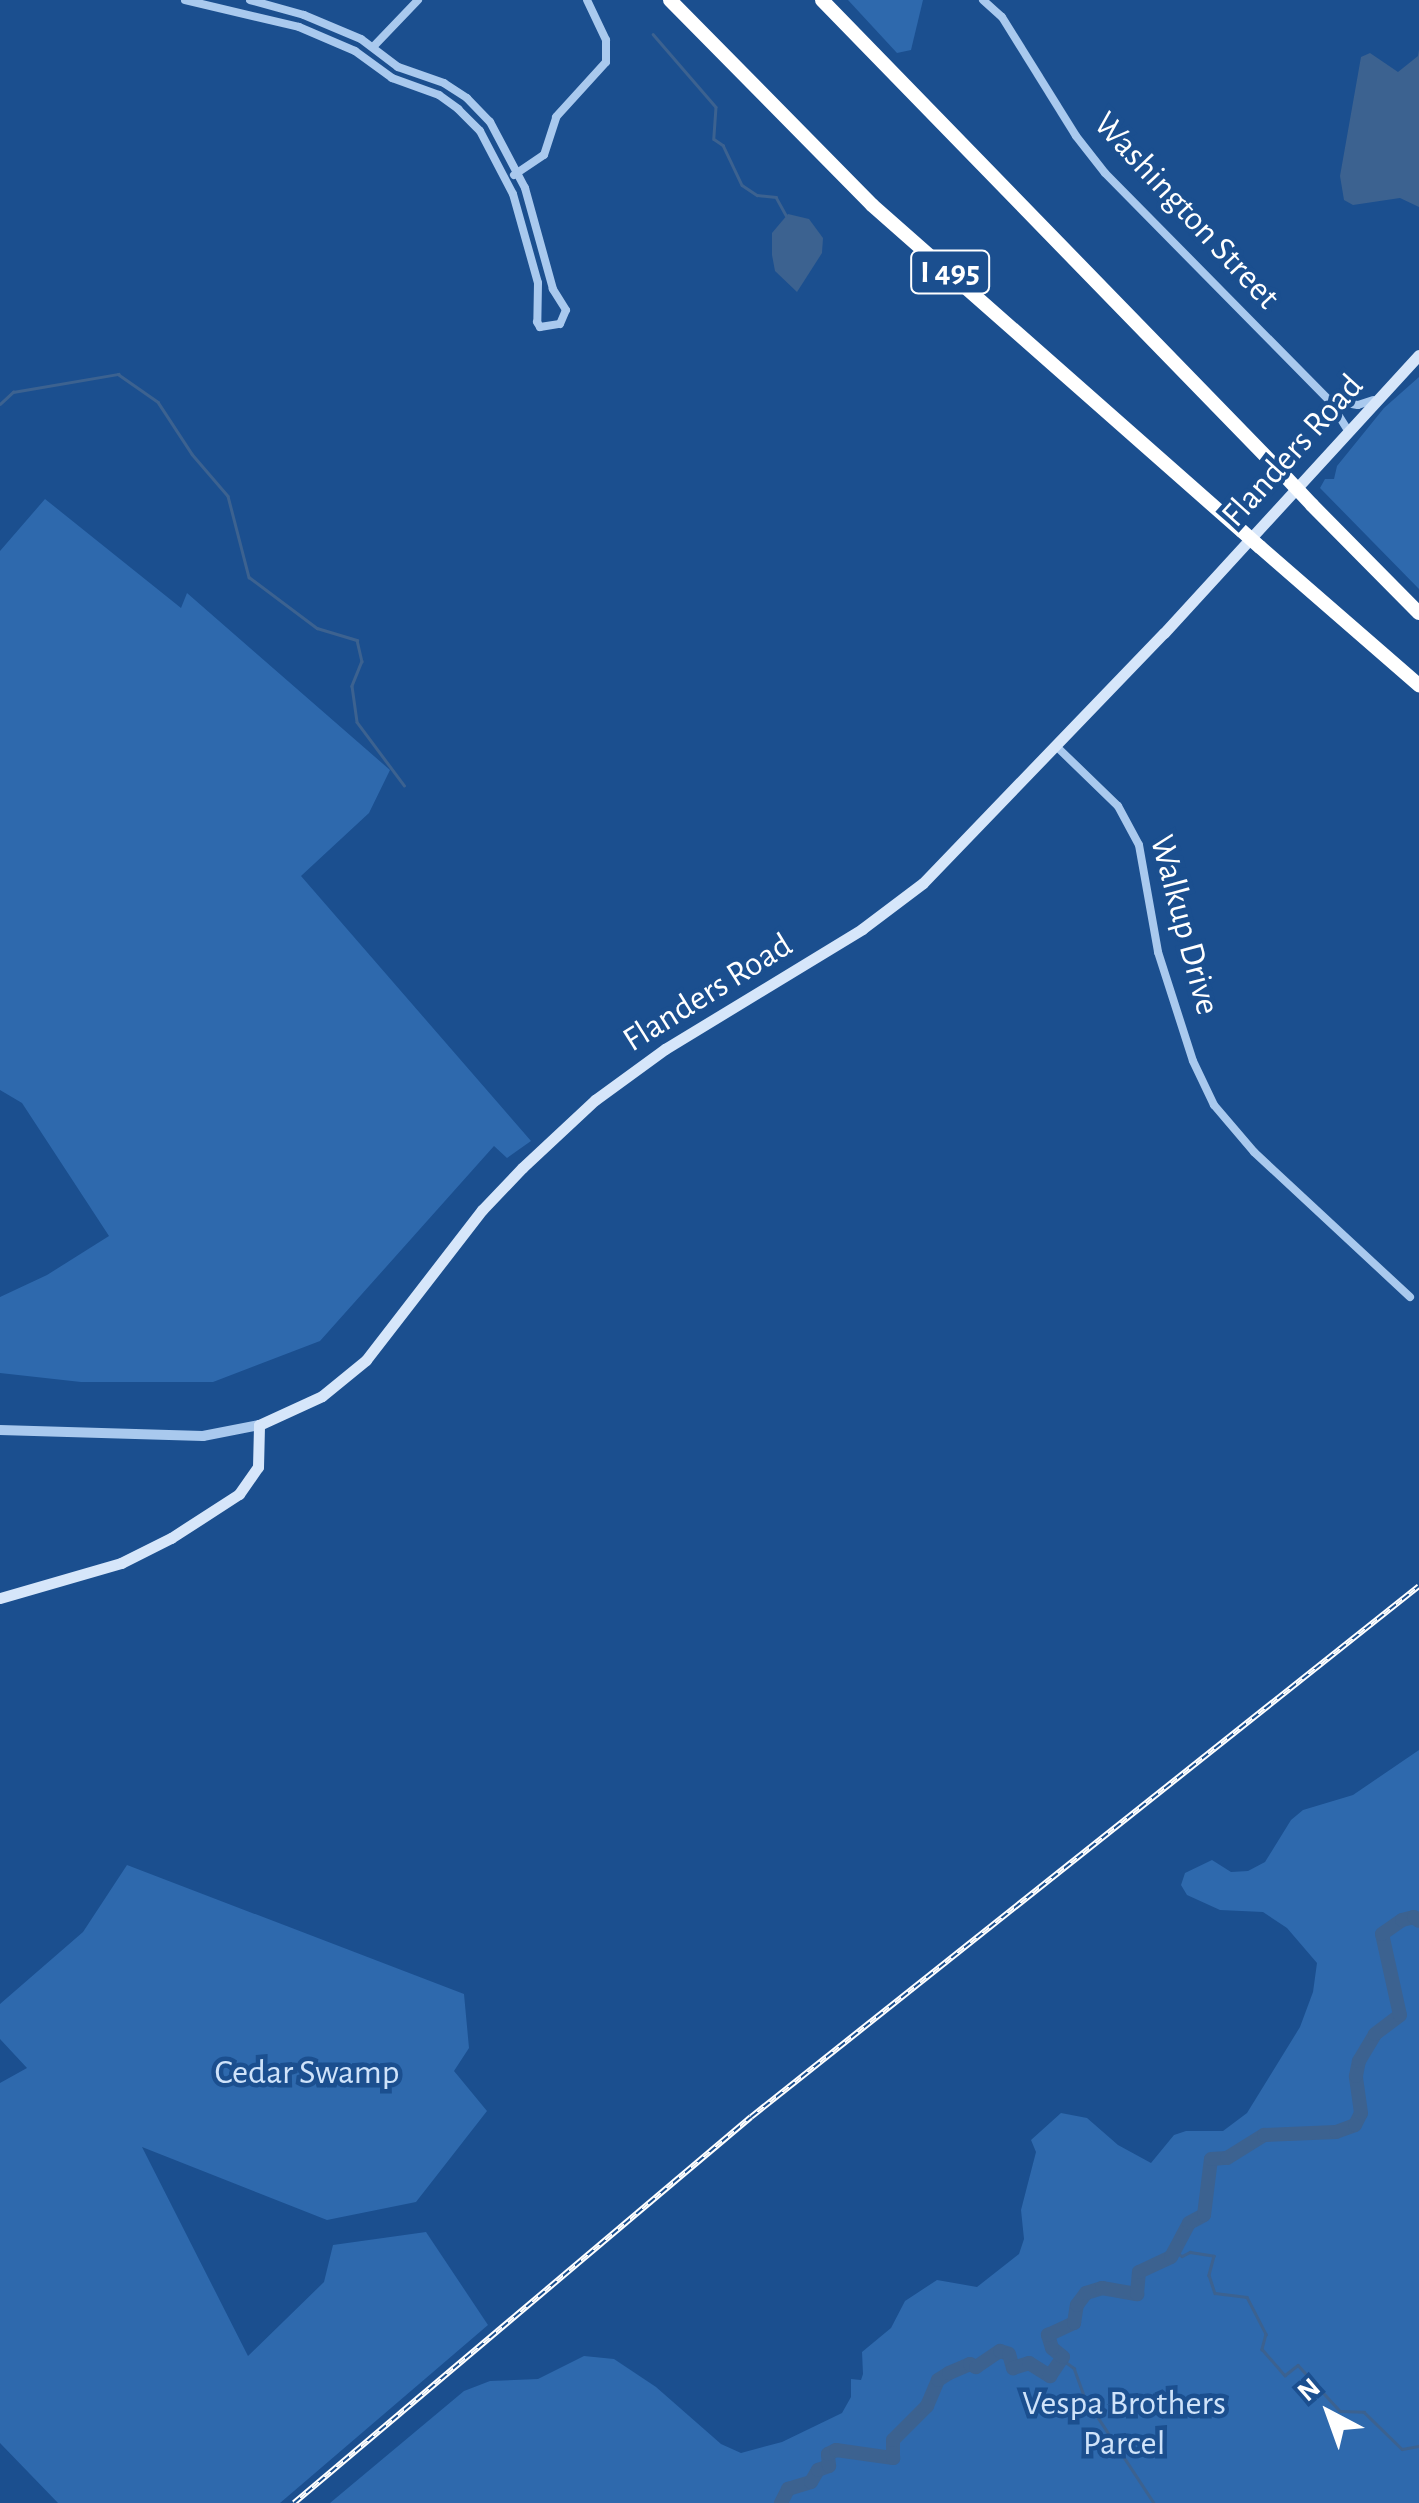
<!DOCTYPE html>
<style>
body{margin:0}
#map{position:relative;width:1419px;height:2503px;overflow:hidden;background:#1b4f8f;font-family:"Alegreya Sans",sans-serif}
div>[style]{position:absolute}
.green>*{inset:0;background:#2e69ad}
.water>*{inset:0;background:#3c6290}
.stream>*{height:2.5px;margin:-1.25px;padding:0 1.25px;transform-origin:1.25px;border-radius:1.25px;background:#3c6290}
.river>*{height:14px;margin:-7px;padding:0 7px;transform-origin:7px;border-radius:7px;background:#3c6290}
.minor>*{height:8px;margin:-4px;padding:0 4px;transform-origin:4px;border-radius:4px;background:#a9c9ee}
.tertiary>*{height:10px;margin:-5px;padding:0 5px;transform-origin:5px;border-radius:5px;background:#a9c9ee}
.secondary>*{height:11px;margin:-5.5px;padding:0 5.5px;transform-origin:5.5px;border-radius:5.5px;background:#d6e6fa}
.motorway>*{height:14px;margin:-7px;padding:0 7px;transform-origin:7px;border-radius:7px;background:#fff}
.rail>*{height:6px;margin-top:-3px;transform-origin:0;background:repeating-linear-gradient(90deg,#1b4f8f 0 8px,#fff 0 16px);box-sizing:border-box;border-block:2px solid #fff}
.motorway-bridge>*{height:14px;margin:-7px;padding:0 7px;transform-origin:7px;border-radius:7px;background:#fff}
span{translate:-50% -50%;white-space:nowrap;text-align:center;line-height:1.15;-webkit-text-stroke:9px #1b4f8f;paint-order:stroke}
.shield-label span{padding:2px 8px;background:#1b4f8f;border:2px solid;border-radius:8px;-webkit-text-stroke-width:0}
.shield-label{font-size:32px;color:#fff;font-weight:700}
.street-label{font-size:35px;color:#fff}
.park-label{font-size:35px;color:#cfe3fa}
.north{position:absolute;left:1279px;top:2363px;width:100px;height:100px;-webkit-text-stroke:8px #1b4f8f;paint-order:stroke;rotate:319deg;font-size:28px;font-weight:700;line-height:40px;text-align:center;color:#fff}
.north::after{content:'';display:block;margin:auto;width:35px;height:45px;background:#fff;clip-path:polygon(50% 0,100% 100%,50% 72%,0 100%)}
</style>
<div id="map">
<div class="green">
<i style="clip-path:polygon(848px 0,923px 0,911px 50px,897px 53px)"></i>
<i style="clip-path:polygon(1419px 377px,1419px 589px,1320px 488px,1325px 479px,1334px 479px,1337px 466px,1384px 408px)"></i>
<i style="clip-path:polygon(45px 499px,181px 608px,187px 593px,390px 770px,369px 813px,301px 876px,531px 1141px,507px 1158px,494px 1146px,320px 1341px,213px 1382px,81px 1382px,0 1373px,0 1297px,47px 1275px,109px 1236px,22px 1103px,0 1090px,0 551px)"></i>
<i style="clip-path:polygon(1419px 1750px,1419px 2503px,330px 2503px,464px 2391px,490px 2381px,538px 2379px,584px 2356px,614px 2359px,656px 2387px,721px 2444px,741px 2453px,782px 2442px,842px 2413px,851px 2397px,851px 2379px,861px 2380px,863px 2374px,862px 2352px,891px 2328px,905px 2301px,937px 2280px,977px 2287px,1019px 2254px,1024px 2239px,1021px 2210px,1036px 2152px,1031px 2140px,1061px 2113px,1087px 2118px,1118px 2145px,1151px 2163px,1174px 2135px,1186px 2131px,1223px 2131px,1247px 2113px,1300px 2027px,1313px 1992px,1317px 1963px,1287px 1928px,1263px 1912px,1220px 1910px,1187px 1895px,1181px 1885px,1185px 1873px,1212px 1860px,1231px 1872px,1248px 1871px,1265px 1862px,1291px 1820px,1303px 1810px,1353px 1795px)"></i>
<i style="clip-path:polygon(127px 1865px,464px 1994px,469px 2048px,454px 2071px,487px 2111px,416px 2202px,327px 2220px,142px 2147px,248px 2356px,324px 2282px,333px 2245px,426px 2232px,488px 2325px,280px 2503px,58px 2503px,0 2443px,0 2083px,27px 2068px,0 2039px,0 2004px,83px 1932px)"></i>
</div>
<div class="water">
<i style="clip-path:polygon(1419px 49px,1419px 207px,1400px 198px,1353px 205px,1344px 200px,1340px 176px,1361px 57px,1370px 53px,1398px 72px,1418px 56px)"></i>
<i style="clip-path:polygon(788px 214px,809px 219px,823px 238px,822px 253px,797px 292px,775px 271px,772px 255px,772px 233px)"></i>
</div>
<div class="stream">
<i style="left:653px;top:34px;width:96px;rotate:49.2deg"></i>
<i style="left:716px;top:107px;width:32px;rotate:94deg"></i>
<i style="left:714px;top:139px;width:11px;rotate:34deg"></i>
<i style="left:723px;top:145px;width:44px;rotate:64.6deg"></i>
<i style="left:742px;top:185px;width:18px;rotate:34deg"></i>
<i style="left:757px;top:195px;width:19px;rotate:6deg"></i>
<i style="left:776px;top:197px;width:21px;rotate:61deg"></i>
<i style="left:0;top:404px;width:18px;rotate:-43deg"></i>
<i style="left:13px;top:392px;width:107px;rotate:-9.7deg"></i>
<i style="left:118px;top:374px;width:49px;rotate:35deg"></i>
<i style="left:158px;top:402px;width:62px;rotate:56.8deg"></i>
<i style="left:192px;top:454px;width:55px;rotate:49.4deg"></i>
<i style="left:228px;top:496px;width:84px;rotate:75.5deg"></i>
<i style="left:249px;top:577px;width:85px;rotate:36.9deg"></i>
<i style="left:317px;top:628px;width:42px;rotate:16.7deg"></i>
<i style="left:357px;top:640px;width:22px;rotate:77deg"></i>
<i style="left:362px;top:661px;width:27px;rotate:112deg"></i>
<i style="left:352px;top:686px;width:36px;rotate:82deg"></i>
<i style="left:357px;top:722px;width:79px;rotate:53.3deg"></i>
<i style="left:1176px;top:2252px;width:7px;rotate:34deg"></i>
<i style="left:1182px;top:2256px;width:9px;rotate:-27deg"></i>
<i style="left:1190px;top:2252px;width:24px;rotate:9deg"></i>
<i style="left:1214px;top:2256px;width:20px;rotate:105deg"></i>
<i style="left:1209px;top:2275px;width:19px;rotate:72deg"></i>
<i style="left:1215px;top:2293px;width:32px;rotate:7deg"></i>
<i style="left:1247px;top:2297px;width:42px;rotate:62.8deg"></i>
<i style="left:1266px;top:2334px;width:16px;rotate:105deg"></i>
<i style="left:1262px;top:2349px;width:35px;rotate:49deg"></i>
<i style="left:1285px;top:2375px;width:16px;rotate:-38deg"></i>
<i style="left:1298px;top:2365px;width:62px;rotate:47.6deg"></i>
<i style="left:1340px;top:2411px;width:24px;rotate:2deg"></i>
<i style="left:1364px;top:2412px;width:53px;rotate:44.2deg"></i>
<i style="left:1402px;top:2449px;width:17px;rotate:-10deg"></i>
<i style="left:1063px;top:2360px;width:14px;rotate:36deg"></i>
<i style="left:1074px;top:2368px;width:30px;rotate:70deg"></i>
<i style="left:1084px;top:2396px;width:128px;rotate:56.8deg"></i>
</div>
<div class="river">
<i style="left:781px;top:2503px;width:16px;rotate:-63deg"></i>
<i style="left:788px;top:2489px;width:24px;rotate:-17deg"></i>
<i style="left:811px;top:2482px;width:14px;rotate:-60deg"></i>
<i style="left:818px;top:2470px;width:12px;rotate:-20deg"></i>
<i style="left:829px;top:2466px;width:12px;rotate:-95deg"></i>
<i style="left:828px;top:2454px;width:9px;rotate:-27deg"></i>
<i style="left:836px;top:2450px;width:58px;rotate:8deg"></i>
<i style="left:893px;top:2458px;width:18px;rotate:-90deg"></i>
<i style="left:893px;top:2440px;width:48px;rotate:-45deg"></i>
<i style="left:927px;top:2406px;width:28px;rotate:-67deg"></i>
<i style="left:938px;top:2380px;width:13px;rotate:-32deg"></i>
<i style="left:949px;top:2373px;width:23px;rotate:-23deg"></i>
<i style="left:970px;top:2364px;width:7px;rotate:27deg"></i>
<i style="left:976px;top:2367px;width:29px;rotate:-34deg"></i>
<i style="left:1000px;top:2351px;width:9px;rotate:18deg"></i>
<i style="left:1009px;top:2354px;width:15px;rotate:74deg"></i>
<i style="left:1013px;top:2368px;width:17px;rotate:-17deg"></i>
<i style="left:1029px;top:2363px;width:25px;rotate:32deg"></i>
<i style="left:1050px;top:2376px;width:23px;rotate:-56deg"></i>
<i style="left:1063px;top:2357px;width:14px;rotate:-141deg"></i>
<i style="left:1052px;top:2348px;width:14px;rotate:-107deg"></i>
<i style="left:1048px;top:2335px;width:29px;rotate:-25deg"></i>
<i style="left:1074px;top:2323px;width:18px;rotate:-81deg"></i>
<i style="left:1077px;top:2305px;width:15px;rotate:-53deg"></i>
<i style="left:1086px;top:2293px;width:17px;rotate:-17deg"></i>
<i style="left:1102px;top:2288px;width:36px;rotate:10deg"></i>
<i style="left:1137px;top:2294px;width:22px;rotate:-85deg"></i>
<i style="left:1139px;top:2272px;width:35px;rotate:-25deg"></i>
<i style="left:1171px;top:2257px;width:38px;rotate:-62deg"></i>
<i style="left:1189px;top:2223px;width:17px;rotate:-28deg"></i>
<i style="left:1204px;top:2215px;width:56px;rotate:-82.9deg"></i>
<i style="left:1211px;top:2159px;width:16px;rotate:-4deg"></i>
<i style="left:1227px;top:2158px;width:44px;rotate:-31.9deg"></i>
<i style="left:1264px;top:2135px;width:72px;rotate:-2.4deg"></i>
<i style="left:1336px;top:2132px;width:20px;rotate:-20deg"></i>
<i style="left:1355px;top:2125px;width:13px;rotate:-63deg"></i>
<i style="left:1361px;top:2113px;width:37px;rotate:-98deg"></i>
<i style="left:1356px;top:2076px;width:15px;rotate:-79deg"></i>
<i style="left:1359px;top:2061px;width:31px;rotate:-59deg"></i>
<i style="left:1375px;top:2034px;width:31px;rotate:-37deg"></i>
<i style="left:1400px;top:2015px;width:83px;rotate:-102.5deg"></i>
<i style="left:1382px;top:1934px;width:24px;rotate:-35deg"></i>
<i style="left:1402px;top:1920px;width:12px;rotate:-14deg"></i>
<i style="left:1414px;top:1917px;width:6px;rotate:39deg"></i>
</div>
<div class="minor">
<i style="left:185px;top:0;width:117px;rotate:13.3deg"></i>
<i style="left:299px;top:27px;width:61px;rotate:23.2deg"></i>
<i style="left:355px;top:51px;width:46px;rotate:36.1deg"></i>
<i style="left:392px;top:78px;width:50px;rotate:19.9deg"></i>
<i style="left:439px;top:95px;width:24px;rotate:36deg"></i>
<i style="left:458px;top:109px;width:31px;rotate:45deg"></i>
<i style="left:480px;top:131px;width:71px;rotate:62.4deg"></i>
<i style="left:513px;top:194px;width:92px;rotate:74.3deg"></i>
<i style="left:538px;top:283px;width:39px;rotate:91deg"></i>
<i style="left:537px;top:322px;width:6px;rotate:59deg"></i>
<i style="left:540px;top:327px;width:20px;rotate:-9deg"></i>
<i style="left:560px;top:324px;width:15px;rotate:-67deg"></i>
<i style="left:566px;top:310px;width:25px;rotate:-122deg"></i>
<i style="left:553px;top:289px;width:105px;rotate:-105.5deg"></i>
<i style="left:525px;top:188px;width:75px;rotate:-117.9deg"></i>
<i style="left:490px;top:122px;width:33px;rotate:-134deg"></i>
<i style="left:467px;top:98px;width:27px;rotate:-147deg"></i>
<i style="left:444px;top:83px;width:49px;rotate:-160.8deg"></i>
<i style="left:398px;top:67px;width:46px;rotate:-142.9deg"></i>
<i style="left:361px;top:39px;width:62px;rotate:-157.2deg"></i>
<i style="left:304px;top:15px;width:56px;rotate:-164.5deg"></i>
<i style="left:983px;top:0;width:25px;rotate:42deg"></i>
<i style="left:1002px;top:17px;width:140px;rotate:58.1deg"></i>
<i style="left:1076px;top:136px;width:47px;rotate:51.9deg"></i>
<i style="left:1105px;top:173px;width:319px;rotate:45.4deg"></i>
<i style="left:1329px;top:400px;width:36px;rotate:58deg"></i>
<i style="left:373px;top:47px;width:65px;rotate:-46.2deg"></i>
<i style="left:514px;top:175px;width:36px;rotate:-34deg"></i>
<i style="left:544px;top:155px;width:40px;rotate:-72deg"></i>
<i style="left:556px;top:117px;width:74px;rotate:-47.7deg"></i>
<i style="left:606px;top:62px;width:22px;rotate:-90deg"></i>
<i style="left:606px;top:40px;width:44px;rotate:-115.4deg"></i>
<i style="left:1329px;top:400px;width:29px;rotate:10deg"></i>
<i style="left:1358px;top:405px;width:16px;rotate:-18deg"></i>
<i style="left:1056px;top:746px;width:86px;rotate:44.1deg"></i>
<i style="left:1118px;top:806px;width:44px;rotate:61.7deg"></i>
<i style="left:1139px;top:845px;width:109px;rotate:79.9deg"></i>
<i style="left:1158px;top:952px;width:114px;rotate:72.2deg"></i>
<i style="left:1193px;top:1061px;width:49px;rotate:64.5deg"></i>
<i style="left:1214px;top:1105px;width:62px;rotate:49.6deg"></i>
<i style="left:1254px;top:1152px;width:213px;rotate:42.9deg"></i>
</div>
<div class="tertiary">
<i style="left:0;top:1430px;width:203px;rotate:1.7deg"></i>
<i style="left:203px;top:1436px;width:57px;rotate:-11.1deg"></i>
</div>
<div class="secondary">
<i style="left:0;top:1598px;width:126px;rotate:-16.1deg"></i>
<i style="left:121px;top:1563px;width:56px;rotate:-26.6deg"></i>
<i style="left:171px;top:1538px;width:81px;rotate:-32.9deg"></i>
<i style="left:239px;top:1494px;width:33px;rotate:-55deg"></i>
<i style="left:258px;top:1467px;width:42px;rotate:-88.6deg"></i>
<i style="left:259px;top:1425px;width:69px;rotate:-24.7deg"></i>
<i style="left:322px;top:1396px;width:57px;rotate:-39.3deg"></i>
<i style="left:366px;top:1360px;width:190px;rotate:-52.3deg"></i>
<i style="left:482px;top:1210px;width:58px;rotate:-46.4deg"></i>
<i style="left:522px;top:1168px;width:100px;rotate:-43deg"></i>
<i style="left:595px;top:1100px;width:87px;rotate:-36.1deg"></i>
<i style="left:665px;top:1049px;width:231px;rotate:-31.3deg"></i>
<i style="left:862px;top:929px;width:76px;rotate:-37deg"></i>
<i style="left:923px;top:883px;width:347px;rotate:-46.1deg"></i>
<i style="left:1164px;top:633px;width:377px;rotate:-47.5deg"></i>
</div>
<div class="motorway">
<i style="left:670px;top:0;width:288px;rotate:45.4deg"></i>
<i style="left:872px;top:205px;width:493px;rotate:41.4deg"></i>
<i style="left:822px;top:0;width:660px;rotate:45.8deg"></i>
<i style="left:1312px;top:505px;width:152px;rotate:45.3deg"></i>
<i style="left:1260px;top:547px;width:211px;rotate:41deg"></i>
</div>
<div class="rail">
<i style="left:294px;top:2503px;width:598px;rotate:-40.19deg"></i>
<i style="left:751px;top:2117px;width:853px;rotate:-38.48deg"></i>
</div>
<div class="motorway-bridge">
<i style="left:1282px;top:473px;width:44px;rotate:46.8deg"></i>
<i style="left:1242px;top:531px;width:24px;rotate:42deg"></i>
</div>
<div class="shield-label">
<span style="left:950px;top:272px">I 495</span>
</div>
<div class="street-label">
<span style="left:1186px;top:211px;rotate:47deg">Washington Street</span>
<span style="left:1293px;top:451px;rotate:-48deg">Flanders Road</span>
<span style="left:1184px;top:925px;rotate:75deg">Walkup Drive</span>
<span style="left:708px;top:993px;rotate:-32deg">Flanders Road</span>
</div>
<div class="park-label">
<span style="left:307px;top:2073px">Cedar Swamp</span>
<span style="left:1124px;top:2424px">Vespa Brothers<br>Parcel</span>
</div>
<div class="north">N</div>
</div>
